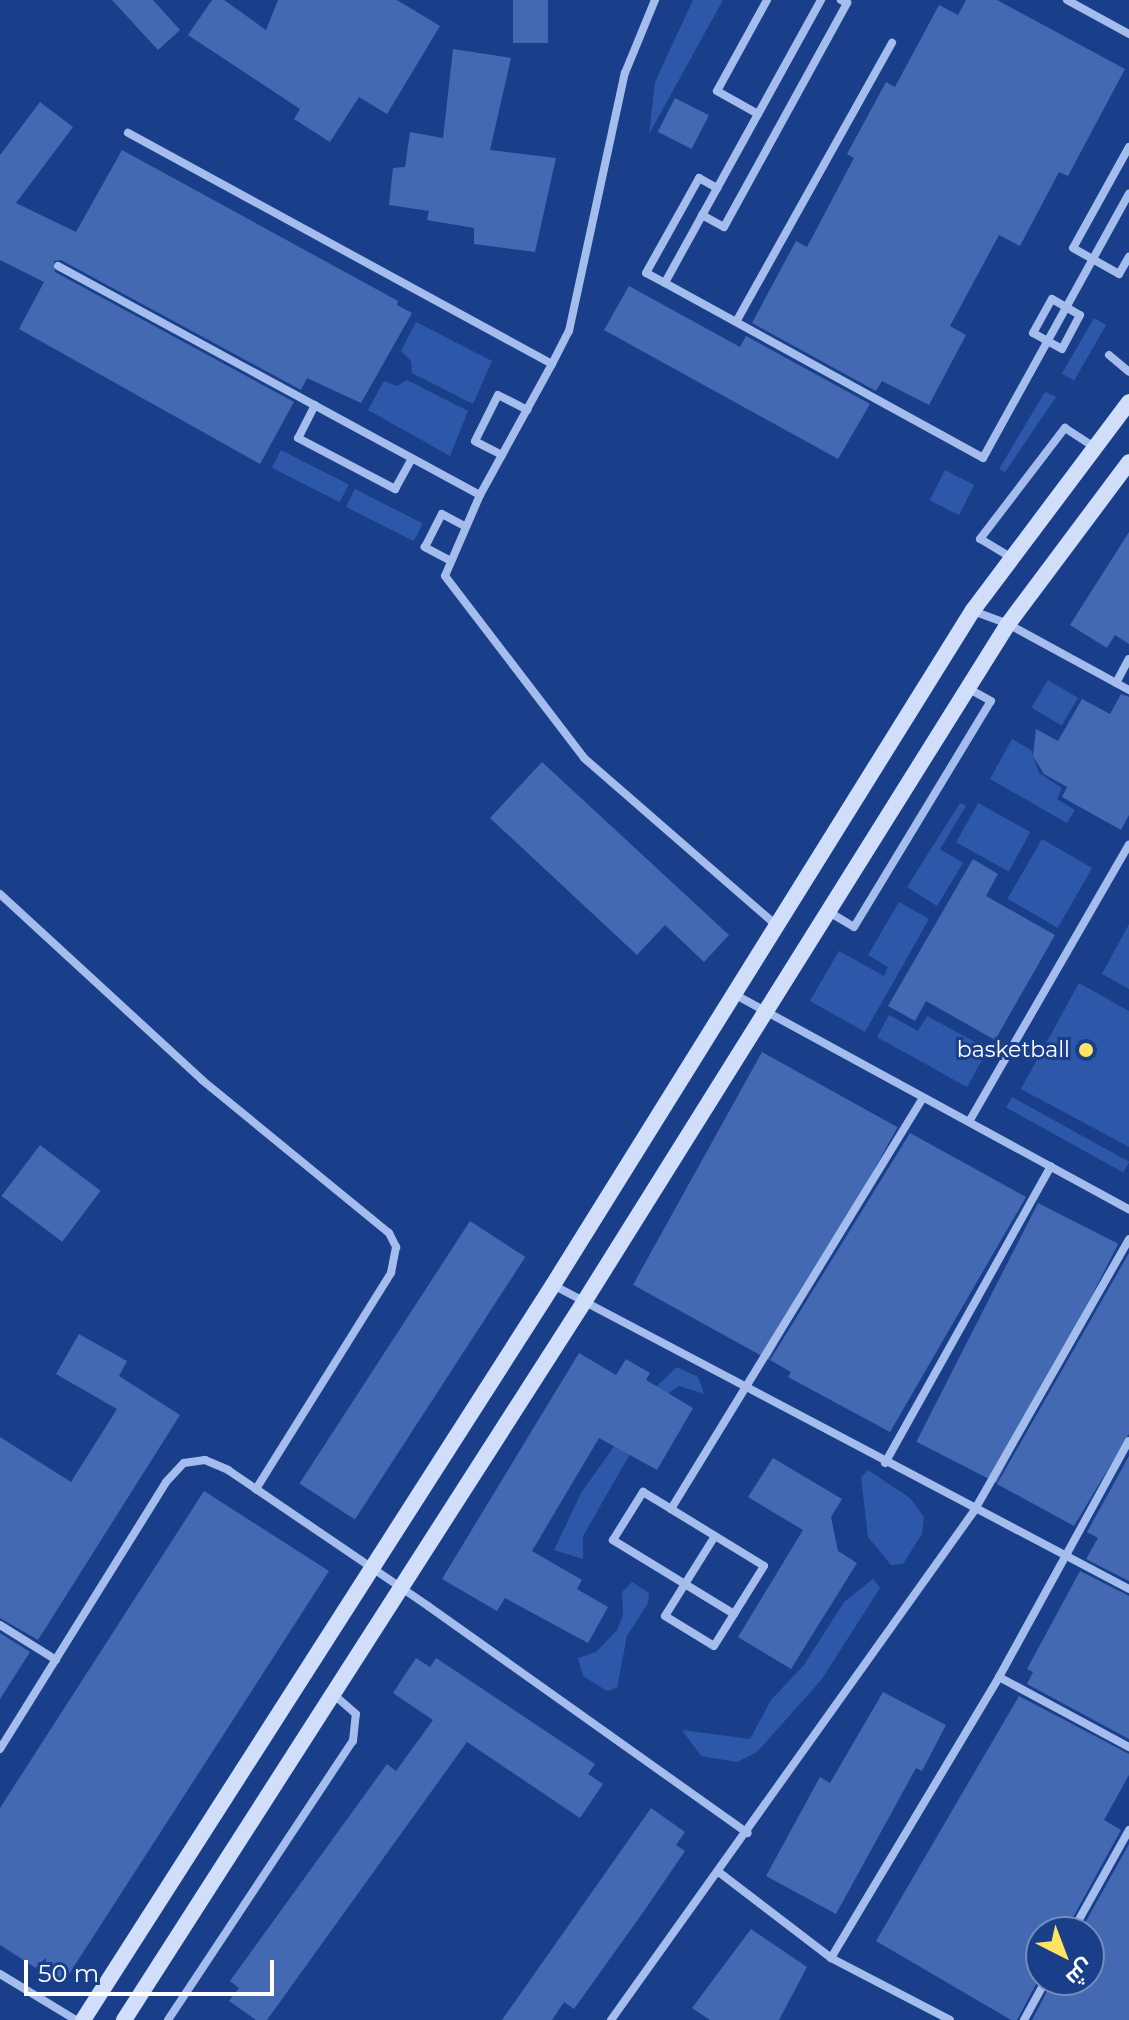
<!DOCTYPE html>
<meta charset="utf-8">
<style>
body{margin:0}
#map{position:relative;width:1129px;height:2020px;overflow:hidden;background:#1a3f8a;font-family:Montserrat,Cairo,sans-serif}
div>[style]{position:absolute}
.green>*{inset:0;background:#2d57a9;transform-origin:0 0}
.building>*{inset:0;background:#4369b3;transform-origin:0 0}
.street>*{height:8px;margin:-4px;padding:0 4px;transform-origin:4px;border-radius:4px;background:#a5bded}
.secondary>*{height:16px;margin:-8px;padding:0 8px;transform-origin:8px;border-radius:8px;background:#d1def9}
.dots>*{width:22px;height:22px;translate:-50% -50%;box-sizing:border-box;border:4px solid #1a3f8a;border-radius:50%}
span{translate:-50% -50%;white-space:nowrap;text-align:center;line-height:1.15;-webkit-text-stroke:6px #1a3f8a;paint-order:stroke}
.poi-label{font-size:22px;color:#fff}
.right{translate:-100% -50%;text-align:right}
.north{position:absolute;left:1025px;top:1916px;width:80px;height:80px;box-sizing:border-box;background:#1a3f8a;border:2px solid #768cb9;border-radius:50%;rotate:138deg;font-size:22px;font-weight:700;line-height:32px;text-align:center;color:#fff}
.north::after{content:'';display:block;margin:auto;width:28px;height:36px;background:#ffe361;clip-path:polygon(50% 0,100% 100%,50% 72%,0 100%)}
.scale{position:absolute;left:24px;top:1960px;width:250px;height:36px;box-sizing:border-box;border:4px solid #fff;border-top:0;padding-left:10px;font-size:24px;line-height:28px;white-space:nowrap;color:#fff;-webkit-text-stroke:6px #1a3f8a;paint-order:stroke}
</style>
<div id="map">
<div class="green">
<i style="clip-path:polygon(693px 0,723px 0,649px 134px,655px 82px)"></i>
<i style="left:1094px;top:318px;width:14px;height:64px;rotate:30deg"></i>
<i style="clip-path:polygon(416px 322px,492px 361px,473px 404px,412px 373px,411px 361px,401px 351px)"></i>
<i style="clip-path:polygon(407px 380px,468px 411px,450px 456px,368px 410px,384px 381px,397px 386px)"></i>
<i style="clip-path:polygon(1045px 392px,1056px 397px,1005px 472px,999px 469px)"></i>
<i style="left:281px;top:450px;width:76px;height:20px;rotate:27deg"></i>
<i style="left:945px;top:470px;width:33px;height:34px;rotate:27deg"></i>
<i style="left:355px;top:489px;width:76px;height:20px;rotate:27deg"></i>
<i style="left:1048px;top:680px;width:35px;height:32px;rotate:31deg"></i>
<i style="clip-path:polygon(1012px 739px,1031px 750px,1039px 773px,1062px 788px,1057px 799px,1075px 810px,1067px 823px,990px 779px)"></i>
<i style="clip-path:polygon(960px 803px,966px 806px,940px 849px,963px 863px,937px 906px,907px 887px)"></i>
<i style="left:978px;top:803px;width:60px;height:45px;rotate:29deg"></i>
<i style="left:1042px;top:839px;width:58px;height:69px;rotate:30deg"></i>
<i style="clip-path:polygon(899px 902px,929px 919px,865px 1032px,810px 1001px,839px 951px,884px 976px,888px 967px,868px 955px)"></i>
<i style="clip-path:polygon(1129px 924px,1129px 989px,1102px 974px)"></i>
<i style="clip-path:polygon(1079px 983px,1129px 1011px,1129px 1147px,1021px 1089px)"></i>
<i style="clip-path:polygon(889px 1015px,918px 1031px,927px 1016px,988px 1049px,967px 1087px,877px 1037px)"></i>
<i style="left:1012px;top:1097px;width:134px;height:12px;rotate:29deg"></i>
<i style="clip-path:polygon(677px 1367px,698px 1377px,704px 1394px,679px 1386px,662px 1398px,583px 1536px,583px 1559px,554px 1550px,581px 1493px,656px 1387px)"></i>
<i style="clip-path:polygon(868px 1470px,910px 1498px,924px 1517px,922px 1534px,903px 1564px,891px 1565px,868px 1537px,861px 1477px)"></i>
<i style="clip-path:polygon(873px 1579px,880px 1588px,822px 1679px,757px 1752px,737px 1762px,701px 1756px,682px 1730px,750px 1739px,771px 1700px,804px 1665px,844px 1602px)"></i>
<i style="clip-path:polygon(632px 1582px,649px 1593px,648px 1603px,627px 1636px,617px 1688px,607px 1691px,583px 1676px,578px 1658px,596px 1652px,617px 1630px,623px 1615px,622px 1592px)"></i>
</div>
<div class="building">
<i style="clip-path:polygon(112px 0,153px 0,180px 30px,158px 50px)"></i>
<i style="clip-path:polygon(212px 0,224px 0,266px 30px,278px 0,397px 0,440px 26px,387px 114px,359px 97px,330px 142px,294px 119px,300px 109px,188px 35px)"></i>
<i style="left:513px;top:0;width:35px;height:43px"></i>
<i style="clip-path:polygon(966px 0,997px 0,1125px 69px,1068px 176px,1059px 172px,1020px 246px,999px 235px,950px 326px,966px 335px,929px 405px,882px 381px,876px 391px,752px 323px,796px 241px,807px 247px,854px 158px,847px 154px,886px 82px,895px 87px,939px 5px,958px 15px)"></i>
<i style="clip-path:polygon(453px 49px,511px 58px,490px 150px,556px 158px,535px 252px,474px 244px,474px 228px,427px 220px,429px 211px,389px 205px,393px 168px,405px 167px,410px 132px,443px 138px)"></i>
<i style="left:675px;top:98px;width:38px;height:38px;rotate:27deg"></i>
<i style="clip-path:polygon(40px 102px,73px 127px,16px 203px,76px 232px,122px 150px,398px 301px,397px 305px,412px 313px,361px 403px,307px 378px,301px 390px,61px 260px,54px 261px,55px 272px,294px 402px,260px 464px,19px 329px,44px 282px,0 260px,0 155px)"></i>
<i style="clip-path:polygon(629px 286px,740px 347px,746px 336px,870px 404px,838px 459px,604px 330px)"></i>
<i style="clip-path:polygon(1129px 532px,1129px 644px,1115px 635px,1107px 648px,1070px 625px)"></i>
<i style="clip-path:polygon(1121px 694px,1129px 697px,1129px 815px,1121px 830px,1062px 797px,1067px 787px,1044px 774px,1033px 756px,1036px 729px,1058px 741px,1082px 699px,1110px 714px)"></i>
<i style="clip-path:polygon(542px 762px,729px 935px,704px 962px,665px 925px,637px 955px,490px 818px)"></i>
<i style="clip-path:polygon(973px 859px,998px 874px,986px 896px,1055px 935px,995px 1040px,926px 1001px,915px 1021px,888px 1006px)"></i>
<i style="left:762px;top:1052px;width:155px;height:266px;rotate:29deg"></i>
<i style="clip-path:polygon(910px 1133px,1026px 1197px,890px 1432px,788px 1377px,791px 1372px,770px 1360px)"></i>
<i style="left:40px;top:1145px;width:76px;height:64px;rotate:37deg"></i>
<i style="left:1038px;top:1203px;width:90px;height:268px;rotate:27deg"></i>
<i style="left:470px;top:1221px;width:66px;height:313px;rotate:33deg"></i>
<i style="clip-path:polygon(1129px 1253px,1129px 1434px,1074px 1526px,997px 1484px)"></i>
<i style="clip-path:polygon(79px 1334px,127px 1361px,119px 1376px,180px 1415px,38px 1640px,0 1618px,0 1437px,71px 1482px,117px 1409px,56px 1374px)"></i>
<i style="clip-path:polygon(579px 1353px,616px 1375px,626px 1359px,650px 1373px,646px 1380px,693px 1408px,657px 1470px,599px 1438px,532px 1551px,582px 1580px,577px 1589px,608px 1607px,588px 1643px,505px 1598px,497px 1611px,442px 1579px)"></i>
<i style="clip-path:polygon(1129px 1456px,1129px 1581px,1086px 1559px,1098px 1538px,1087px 1532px)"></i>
<i style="clip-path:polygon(773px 1458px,842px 1499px,831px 1517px,838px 1551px,857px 1563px,791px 1669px,738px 1637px,803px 1530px,748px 1497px)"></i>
<i style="clip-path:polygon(204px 1491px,329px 1571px,62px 1985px,0 1945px,0 1808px)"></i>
<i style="clip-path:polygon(1080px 1571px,1129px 1596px,1129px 1739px,1027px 1684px,1033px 1672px,1027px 1669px)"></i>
<i style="clip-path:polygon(0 1633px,30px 1652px,0 1699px)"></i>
<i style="clip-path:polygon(416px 1658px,430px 1667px,436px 1658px,595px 1764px,588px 1774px,603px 1784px,580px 1818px,467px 1742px,267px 2020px,256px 2020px,229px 2001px,239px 1988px,230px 1981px,387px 1764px,396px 1771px,433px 1720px,393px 1693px)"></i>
<i style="clip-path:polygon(883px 1692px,946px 1725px,922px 1771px,916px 1768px,836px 1914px,766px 1876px,820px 1777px,830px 1783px)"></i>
<i style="clip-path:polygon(1019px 1696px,1129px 1754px,1129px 1775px,1104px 1820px,1121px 1830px,1065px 1932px,1041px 1932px,1041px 1975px,1017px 2020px,1011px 2020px,876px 1941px)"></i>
<i style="clip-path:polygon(651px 1808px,685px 1832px,676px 1845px,685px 1851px,644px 1911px,574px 2009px,564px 2002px,552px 2020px,502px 2020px)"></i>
<i style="clip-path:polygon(1129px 1844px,1129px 2020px,1032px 2020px,1053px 1980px,1089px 1980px,1089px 1932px,1080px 1932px)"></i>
<i style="clip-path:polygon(751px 1929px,807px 1967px,779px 2020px,710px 2020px,692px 2008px)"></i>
</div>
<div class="street">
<i style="left:821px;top:0;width:323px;rotate:118.9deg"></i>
<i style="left:665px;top:283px;width:363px;rotate:28.8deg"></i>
<i style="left:983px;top:458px;width:302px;rotate:-61.1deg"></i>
<i style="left:1067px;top:0;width:71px;rotate:28.7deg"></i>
<i style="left:758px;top:114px;width:47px;rotate:-150.7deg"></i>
<i style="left:717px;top:91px;width:104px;rotate:-61.2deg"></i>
<i style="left:1129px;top:147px;width:115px;rotate:119deg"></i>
<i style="left:1073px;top:248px;width:53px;rotate:29.5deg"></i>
<i style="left:1119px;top:274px;width:20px;rotate:-60deg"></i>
<i style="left:702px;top:215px;width:25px;rotate:29deg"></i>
<i style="left:724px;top:227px;width:256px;rotate:-61.2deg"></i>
<i style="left:847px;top:3px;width:7px;rotate:-153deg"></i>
<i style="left:58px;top:266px;width:480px;rotate:28.5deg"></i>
<i style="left:480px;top:495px;width:149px;rotate:-61.2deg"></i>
<i style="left:552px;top:364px;width:483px;rotate:-151.4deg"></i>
<i style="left:665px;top:283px;width:21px;rotate:-152deg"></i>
<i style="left:646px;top:273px;width:109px;rotate:-60.8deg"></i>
<i style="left:699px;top:178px;width:21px;rotate:29deg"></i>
<i style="left:1052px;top:299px;width:32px;rotate:30deg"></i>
<i style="left:1080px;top:315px;width:38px;rotate:118deg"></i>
<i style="left:1062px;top:349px;width:33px;rotate:-151deg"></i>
<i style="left:1033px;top:333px;width:39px;rotate:-61deg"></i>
<i style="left:736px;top:322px;width:320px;rotate:-60.8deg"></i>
<i style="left:1109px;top:355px;width:26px;rotate:40deg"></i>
<i style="left:552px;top:364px;width:37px;rotate:-63deg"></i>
<i style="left:569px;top:331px;width:264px;rotate:-77.8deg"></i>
<i style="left:625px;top:73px;width:79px;rotate:-67.7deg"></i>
<i style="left:315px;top:405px;width:37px;rotate:117deg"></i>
<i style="left:298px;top:438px;width:110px;rotate:27.7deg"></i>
<i style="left:395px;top:489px;width:35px;rotate:-61deg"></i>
<i style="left:502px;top:455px;width:30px;rotate:-153deg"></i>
<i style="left:475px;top:441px;width:51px;rotate:-63.4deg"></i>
<i style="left:498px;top:395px;width:33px;rotate:27deg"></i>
<i style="left:480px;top:495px;width:88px;rotate:113.4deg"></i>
<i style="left:445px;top:576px;width:229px;rotate:52.6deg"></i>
<i style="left:584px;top:758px;width:254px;rotate:41deg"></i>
<i style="left:1012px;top:558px;width:37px;rotate:-149deg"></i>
<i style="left:980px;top:539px;width:140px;rotate:-52.6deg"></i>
<i style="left:1065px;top:428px;width:35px;rotate:33deg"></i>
<i style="left:451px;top:561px;width:30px;rotate:-152deg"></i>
<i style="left:425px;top:547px;width:37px;rotate:-63deg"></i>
<i style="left:442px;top:514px;width:27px;rotate:28deg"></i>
<i style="left:973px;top:611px;width:37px;rotate:20deg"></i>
<i style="left:1008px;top:624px;width:138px;rotate:28.6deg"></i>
<i style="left:1116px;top:683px;width:27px;rotate:-62deg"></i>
<i style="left:0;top:894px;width:275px;rotate:42.6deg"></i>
<i style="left:202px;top:1080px;width:242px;rotate:39.3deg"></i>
<i style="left:389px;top:1233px;width:16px;rotate:63deg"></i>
<i style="left:396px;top:1247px;width:26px;rotate:101deg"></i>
<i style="left:391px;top:1273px;width:255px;rotate:122deg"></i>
<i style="left:829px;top:912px;width:29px;rotate:31deg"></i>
<i style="left:854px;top:927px;width:264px;rotate:-58.8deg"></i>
<i style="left:991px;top:701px;width:26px;rotate:-151deg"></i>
<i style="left:734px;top:994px;width:450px;rotate:28.6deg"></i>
<i style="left:970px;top:1120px;width:318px;rotate:-60deg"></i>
<i style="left:553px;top:1285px;width:651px;rotate:27.82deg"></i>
<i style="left:885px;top:1463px;width:340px;rotate:-60.8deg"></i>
<i style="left:671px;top:1509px;width:109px;rotate:31.5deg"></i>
<i style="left:764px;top:1566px;width:57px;rotate:122deg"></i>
<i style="left:734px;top:1614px;width:142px;rotate:-148.6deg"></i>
<i style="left:613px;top:1540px;width:57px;rotate:-58deg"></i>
<i style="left:643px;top:1492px;width:33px;rotate:31deg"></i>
<i style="left:671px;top:1509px;width:482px;rotate:-58.5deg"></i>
<i style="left:715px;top:1536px;width:94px;rotate:122deg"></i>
<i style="left:665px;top:1616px;width:57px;rotate:31.5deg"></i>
<i style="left:714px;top:1646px;width:38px;rotate:-58deg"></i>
<i style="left:0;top:1625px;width:66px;rotate:32deg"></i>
<i style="left:999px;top:1677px;width:148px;rotate:28.3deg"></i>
<i style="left:0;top:1749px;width:314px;rotate:-58.1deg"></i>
<i style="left:166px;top:1482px;width:26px;rotate:-47deg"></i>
<i style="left:184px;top:1463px;width:21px;rotate:-8deg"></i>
<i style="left:205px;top:1460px;width:25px;rotate:23deg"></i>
<i style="left:228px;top:1470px;width:242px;rotate:34.2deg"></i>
<i style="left:428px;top:1606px;width:392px;rotate:35.4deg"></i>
<i style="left:720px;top:1873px;width:140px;rotate:37.4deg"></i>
<i style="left:831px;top:1958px;width:134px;rotate:27.5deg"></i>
<i style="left:1072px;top:1932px;width:117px;rotate:-60.8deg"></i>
<i style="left:831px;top:1958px;width:327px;rotate:-59.1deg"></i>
<i style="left:999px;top:1677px;width:269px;rotate:-61.2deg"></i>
<i style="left:0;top:1974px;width:89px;rotate:31.2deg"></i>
<i style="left:168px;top:2020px;width:335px;rotate:-56.5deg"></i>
<i style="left:353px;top:1741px;width:27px;rotate:-84deg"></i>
<i style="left:356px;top:1714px;width:32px;rotate:-139deg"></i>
<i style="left:611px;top:2020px;width:625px;rotate:-54.5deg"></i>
<i style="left:974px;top:1511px;width:313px;rotate:-60.3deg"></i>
<i style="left:1024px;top:2020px;width:46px;rotate:-61.2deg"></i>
</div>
<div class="secondary">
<i style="left:83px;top:2020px;width:872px;rotate:-57.4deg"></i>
<i style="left:553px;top:1285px;width:795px;rotate:-58.11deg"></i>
<i style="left:973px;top:610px;width:260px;rotate:-53.1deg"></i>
<i style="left:124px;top:2020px;width:853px;rotate:-57.35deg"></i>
<i style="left:584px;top:1302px;width:800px;rotate:-57.98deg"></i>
<i style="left:1008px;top:624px;width:202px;rotate:-53.2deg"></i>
</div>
<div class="dots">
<i style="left:1086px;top:1050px;background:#ffe361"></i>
</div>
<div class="poi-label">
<span class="right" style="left:1070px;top:1050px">basketball</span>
</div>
<div class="north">ش</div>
<div class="scale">50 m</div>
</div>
